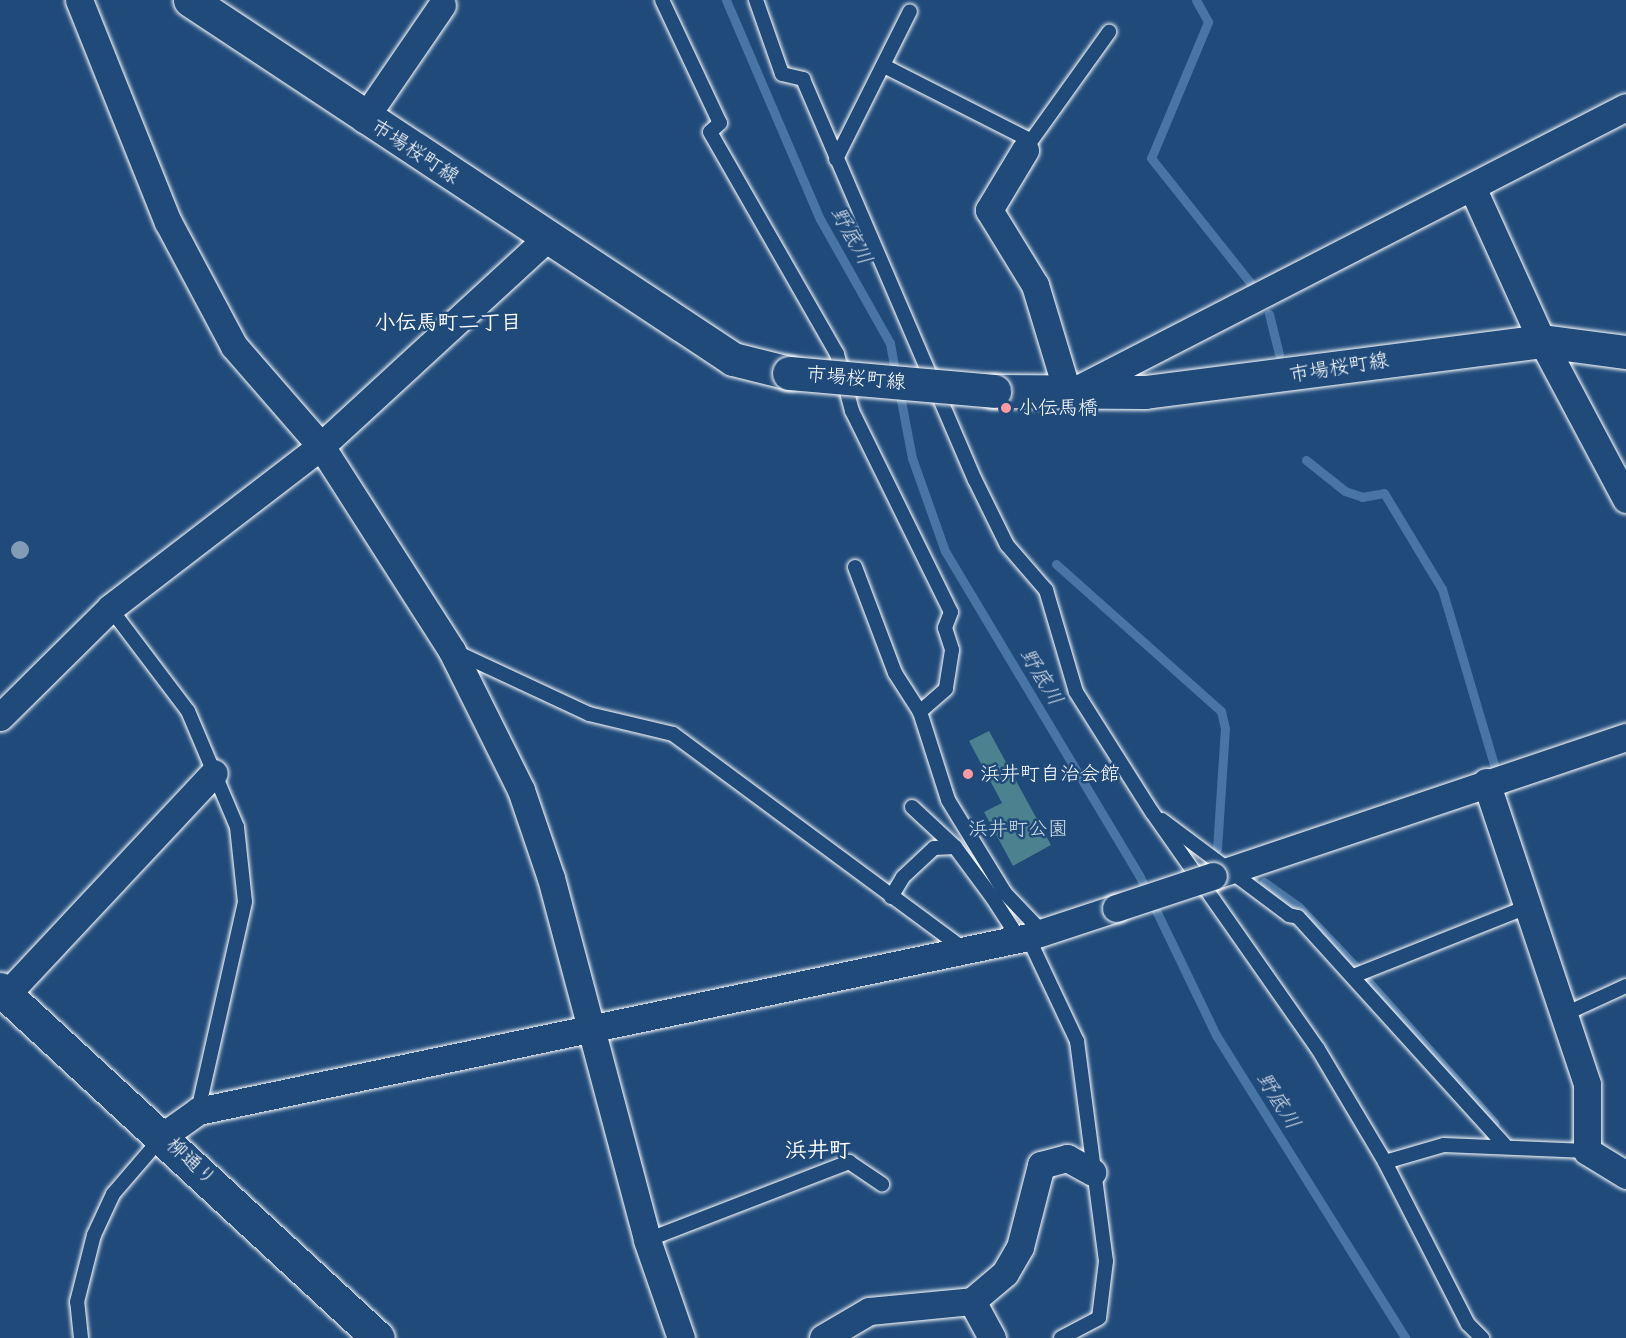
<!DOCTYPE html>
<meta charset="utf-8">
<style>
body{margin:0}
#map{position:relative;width:1626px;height:1338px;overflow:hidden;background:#1f4a7a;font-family:"Architects Daughter","Klee One",sans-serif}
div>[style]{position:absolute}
.green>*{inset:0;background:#4c818f}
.stream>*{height:9px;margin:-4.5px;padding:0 4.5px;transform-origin:4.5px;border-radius:4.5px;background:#4975a4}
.roads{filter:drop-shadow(0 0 2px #fff) drop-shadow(0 0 2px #fff)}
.lane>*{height:14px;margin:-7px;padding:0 7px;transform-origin:7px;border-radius:7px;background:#1f4a7a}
.street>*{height:27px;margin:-13.5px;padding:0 13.5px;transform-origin:13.5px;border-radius:13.5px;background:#1f4a7a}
.secondary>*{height:33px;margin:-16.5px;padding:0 16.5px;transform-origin:16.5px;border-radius:16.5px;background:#1f4a7a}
.bridges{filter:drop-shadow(0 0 2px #fff) drop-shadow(0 0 2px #fff)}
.street-bridge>*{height:27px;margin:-13.5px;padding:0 13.5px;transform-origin:13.5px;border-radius:13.5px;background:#1f4a7a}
.secondary-bridge>*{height:33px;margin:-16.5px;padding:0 16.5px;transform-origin:16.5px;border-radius:16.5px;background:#1f4a7a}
.trees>*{width:18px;height:18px;margin:-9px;border-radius:50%;background:#819cb4}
.dots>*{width:16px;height:16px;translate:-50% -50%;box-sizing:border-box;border:3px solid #1f4a7a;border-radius:50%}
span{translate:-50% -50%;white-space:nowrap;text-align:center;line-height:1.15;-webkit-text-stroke:5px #1f4a7a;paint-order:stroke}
.street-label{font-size:20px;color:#fff}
.poi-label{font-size:20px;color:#fff}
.left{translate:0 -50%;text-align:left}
.park-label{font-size:20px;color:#d2e0e3}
.water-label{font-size:21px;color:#d2dce8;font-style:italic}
.neighbourhood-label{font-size:21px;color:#fff;font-weight:700}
.quarter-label{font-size:22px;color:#fff;font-weight:700}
</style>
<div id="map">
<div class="green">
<i style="clip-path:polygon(989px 731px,1051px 845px,1013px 866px,984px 812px,1002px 803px,969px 741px)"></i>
</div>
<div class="stream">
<i style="left:726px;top:0;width:238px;rotate:66.8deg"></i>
<i style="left:820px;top:219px;width:142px;rotate:60.6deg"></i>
<i style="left:890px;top:343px;width:34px;rotate:80deg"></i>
<i style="left:1196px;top:0;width:25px;rotate:61deg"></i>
<i style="left:1208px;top:22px;width:147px;rotate:112.7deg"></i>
<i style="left:1151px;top:158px;width:162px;rotate:51.5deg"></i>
<i style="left:1269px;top:314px;width:41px;rotate:76deg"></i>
<i style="left:899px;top:390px;width:69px;rotate:79.2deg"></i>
<i style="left:912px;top:458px;width:99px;rotate:70.5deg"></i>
<i style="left:945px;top:551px;width:378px;rotate:59.1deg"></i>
<i style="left:1139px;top:875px;width:178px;rotate:64.3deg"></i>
<i style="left:1216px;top:1035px;width:357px;rotate:58deg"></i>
<i style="left:1306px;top:460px;width:50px;rotate:38.5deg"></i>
<i style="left:1345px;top:491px;width:18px;rotate:19deg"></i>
<i style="left:1362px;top:497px;width:22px;rotate:-10deg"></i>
<i style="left:1384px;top:493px;width:112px;rotate:58.9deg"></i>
<i style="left:1442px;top:589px;width:183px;rotate:73.5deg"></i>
<i style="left:1056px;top:564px;width:221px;rotate:41.7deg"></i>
<i style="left:1221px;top:711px;width:17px;rotate:77deg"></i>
<i style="left:1225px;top:728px;width:121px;rotate:93.8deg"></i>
<i style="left:1264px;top:882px;width:43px;rotate:35.5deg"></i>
<i style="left:1299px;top:907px;width:86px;rotate:46.4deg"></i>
<i style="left:1367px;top:980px;width:191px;rotate:48.2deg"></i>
</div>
<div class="roads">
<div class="lane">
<i style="left:662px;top:0;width:136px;rotate:64.8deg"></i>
<i style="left:720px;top:123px;width:13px;rotate:138deg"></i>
<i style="left:710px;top:132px;width:256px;rotate:60.2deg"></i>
<i style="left:837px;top:354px;width:59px;rotate:75.3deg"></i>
<i style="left:852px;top:411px;width:224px;rotate:63.8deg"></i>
<i style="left:951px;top:612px;width:17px;rotate:111deg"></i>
<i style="left:945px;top:628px;width:23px;rotate:72deg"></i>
<i style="left:952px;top:650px;width:39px;rotate:99deg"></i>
<i style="left:946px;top:689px;width:35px;rotate:139deg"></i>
<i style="left:756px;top:0;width:78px;rotate:70.6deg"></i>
<i style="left:782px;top:74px;width:22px;rotate:13deg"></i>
<i style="left:803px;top:79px;width:436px;rotate:66.8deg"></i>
<i style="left:975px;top:480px;width:72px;rotate:63.8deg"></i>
<i style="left:1007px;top:545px;width:60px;rotate:49.1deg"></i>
<i style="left:1046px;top:590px;width:106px;rotate:73.6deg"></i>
<i style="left:1076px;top:692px;width:142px;rotate:57.7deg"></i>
<i style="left:1152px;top:812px;width:289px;rotate:55deg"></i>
<i style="left:1318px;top:1049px;width:131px;rotate:59.3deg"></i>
<i style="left:1385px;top:1162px;width:182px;rotate:62.9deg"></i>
<i style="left:1468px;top:1324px;width:20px;rotate:45deg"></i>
<i style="left:884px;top:66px;width:164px;rotate:26.9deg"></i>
<i style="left:1026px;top:148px;width:143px;rotate:-54.4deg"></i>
<i style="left:836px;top:159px;width:165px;rotate:-63.4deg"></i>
<i style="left:855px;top:567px;width:113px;rotate:69.3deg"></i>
<i style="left:895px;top:673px;width:46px;rotate:57.3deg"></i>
<i style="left:920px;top:712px;width:92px;rotate:72.3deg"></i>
<i style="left:948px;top:800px;width:109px;rotate:58.5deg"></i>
<i style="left:1005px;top:893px;width:54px;rotate:46.5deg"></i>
<i style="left:110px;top:608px;width:129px;rotate:52.9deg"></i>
<i style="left:188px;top:711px;width:126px;rotate:67.1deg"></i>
<i style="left:237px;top:827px;width:75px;rotate:83.9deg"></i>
<i style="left:245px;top:902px;width:214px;rotate:102.7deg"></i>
<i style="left:454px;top:651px;width:149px;rotate:25deg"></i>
<i style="left:589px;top:714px;width:86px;rotate:13.4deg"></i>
<i style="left:673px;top:734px;width:363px;rotate:36.5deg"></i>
<i style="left:912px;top:807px;width:59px;rotate:42.9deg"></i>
<i style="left:955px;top:847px;width:62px;rotate:53.5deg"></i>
<i style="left:992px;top:897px;width:37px;rotate:57deg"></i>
<i style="left:1012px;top:928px;width:16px;rotate:125deg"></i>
<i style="left:1162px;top:820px;width:159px;rotate:36.8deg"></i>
<i style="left:1289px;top:915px;width:9px;rotate:13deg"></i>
<i style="left:1298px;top:917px;width:307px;rotate:47.8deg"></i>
<i style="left:891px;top:897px;width:23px;rotate:-59deg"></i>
<i style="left:903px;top:877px;width:42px;rotate:-43.1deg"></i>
<i style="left:934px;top:848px;width:21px;rotate:-3deg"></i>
<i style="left:1028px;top:937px;width:115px;rotate:64.8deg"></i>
<i style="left:1077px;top:1041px;width:222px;rotate:82.5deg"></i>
<i style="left:1106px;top:1261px;width:57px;rotate:97deg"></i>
<i style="left:1099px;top:1318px;width:43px;rotate:152.2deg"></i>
<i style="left:1356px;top:975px;width:186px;rotate:-21.7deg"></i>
<i style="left:1565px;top:1014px;width:67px;rotate:-24.7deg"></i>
<i style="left:1385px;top:1162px;width:61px;rotate:-16.1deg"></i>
<i style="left:1444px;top:1145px;width:143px;rotate:2.4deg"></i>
<i style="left:647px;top:1240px;width:217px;rotate:-21.1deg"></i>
<i style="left:849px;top:1162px;width:40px;rotate:34deg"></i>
<i style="left:81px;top:1338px;width:36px;rotate:-96deg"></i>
<i style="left:77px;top:1302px;width:69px;rotate:-75.8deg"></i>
<i style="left:94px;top:1235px;width:45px;rotate:-65.1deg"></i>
<i style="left:113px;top:1194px;width:75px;rotate:-49.3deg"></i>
</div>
<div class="street">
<i style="left:79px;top:0;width:239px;rotate:68.2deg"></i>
<i style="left:168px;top:222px;width:140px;rotate:62deg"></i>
<i style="left:234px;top:346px;width:133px;rotate:49deg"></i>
<i style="left:321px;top:446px;width:243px;rotate:57.4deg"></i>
<i style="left:452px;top:651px;width:155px;rotate:63.6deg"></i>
<i style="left:521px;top:790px;width:93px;rotate:71.2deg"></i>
<i style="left:551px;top:878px;width:375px;rotate:75.1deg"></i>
<i style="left:647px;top:1240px;width:104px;rotate:70.9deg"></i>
<i style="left:364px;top:119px;width:138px;rotate:-55.6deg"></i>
<i style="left:1025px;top:150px;width:70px;rotate:121deg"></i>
<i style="left:989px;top:210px;width:88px;rotate:58.5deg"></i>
<i style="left:1035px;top:285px;width:114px;rotate:73.2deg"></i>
<i style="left:1068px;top:394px;width:627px;rotate:-27.22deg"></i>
<i style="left:1472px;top:187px;width:169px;rotate:65.6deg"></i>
<i style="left:1542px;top:341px;width:179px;rotate:62deg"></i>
<i style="left:0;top:717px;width:155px;rotate:-44.7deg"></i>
<i style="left:110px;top:608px;width:266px;rotate:-37.5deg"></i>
<i style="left:321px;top:446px;width:309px;rotate:-42.6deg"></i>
<i style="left:1486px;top:782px;width:318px;rotate:71.5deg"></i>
<i style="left:1587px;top:1084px;width:67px;rotate:90deg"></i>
<i style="left:1587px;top:1151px;width:46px;rotate:31.6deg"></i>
<i style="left:1213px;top:876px;width:436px;rotate:-18.6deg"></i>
<i style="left:6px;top:995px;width:304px;rotate:-46.9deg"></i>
<i style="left:163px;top:1136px;width:43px;rotate:-35.5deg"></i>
<i style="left:198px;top:1111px;width:848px;rotate:-11.84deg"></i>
<i style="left:1028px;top:937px;width:93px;rotate:-18.2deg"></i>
<i style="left:972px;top:1301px;width:42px;rotate:61.6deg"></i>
<i style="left:823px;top:1338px;width:53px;rotate:-30.4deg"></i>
<i style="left:869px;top:1311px;width:103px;rotate:-5.5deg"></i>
<i style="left:972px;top:1301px;width:43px;rotate:-40.3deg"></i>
<i style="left:1005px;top:1273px;width:30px;rotate:-60deg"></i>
<i style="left:1020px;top:1247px;width:85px;rotate:-75.6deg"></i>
<i style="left:1041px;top:1165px;width:27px;rotate:-15deg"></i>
<i style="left:1067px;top:1158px;width:29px;rotate:29deg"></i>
</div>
<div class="secondary">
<i style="left:190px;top:0;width:651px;rotate:33.47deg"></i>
<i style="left:733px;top:359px;width:58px;rotate:14deg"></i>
<i style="left:994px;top:391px;width:151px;rotate:0.4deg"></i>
<i style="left:1145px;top:392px;width:400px;rotate:-7.3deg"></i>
<i style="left:1542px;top:341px;width:85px;rotate:7.5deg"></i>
<i style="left:0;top:989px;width:514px;rotate:42.72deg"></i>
</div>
</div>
<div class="bridges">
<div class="street-bridge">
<i style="left:1116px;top:908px;width:102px;rotate:-18.3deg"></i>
</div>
<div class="secondary-bridge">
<i style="left:789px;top:373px;width:206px;rotate:5deg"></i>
</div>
</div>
<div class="trees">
<i style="left:20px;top:550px"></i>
</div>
<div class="dots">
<i style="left:1006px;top:408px;background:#ff9aa2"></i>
<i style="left:968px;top:774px;background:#ff9aa2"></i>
</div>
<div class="street-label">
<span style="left:415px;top:152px;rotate:33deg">市場桜町線</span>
<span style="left:1339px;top:368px;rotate:-9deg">市場桜町線</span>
<span style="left:856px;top:379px;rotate:5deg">市場桜町線</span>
<span style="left:191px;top:1162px;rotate:43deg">柳通り</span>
</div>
<div class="poi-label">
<span class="left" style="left:1018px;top:408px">小伝馬橋</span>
<span class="left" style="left:980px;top:774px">浜井町自治会館</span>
</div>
<div class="park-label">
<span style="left:1018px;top:829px">浜井町公園</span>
</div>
<div class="water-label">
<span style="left:851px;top:236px;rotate:61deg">野底川</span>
<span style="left:1041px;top:677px;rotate:59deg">野底川</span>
<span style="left:1278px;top:1101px;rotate:58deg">野底川</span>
</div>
<div class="neighbourhood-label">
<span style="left:448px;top:323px">小伝馬町二丁目</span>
</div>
<div class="quarter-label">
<span style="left:818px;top:1151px">浜井町</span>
</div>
</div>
